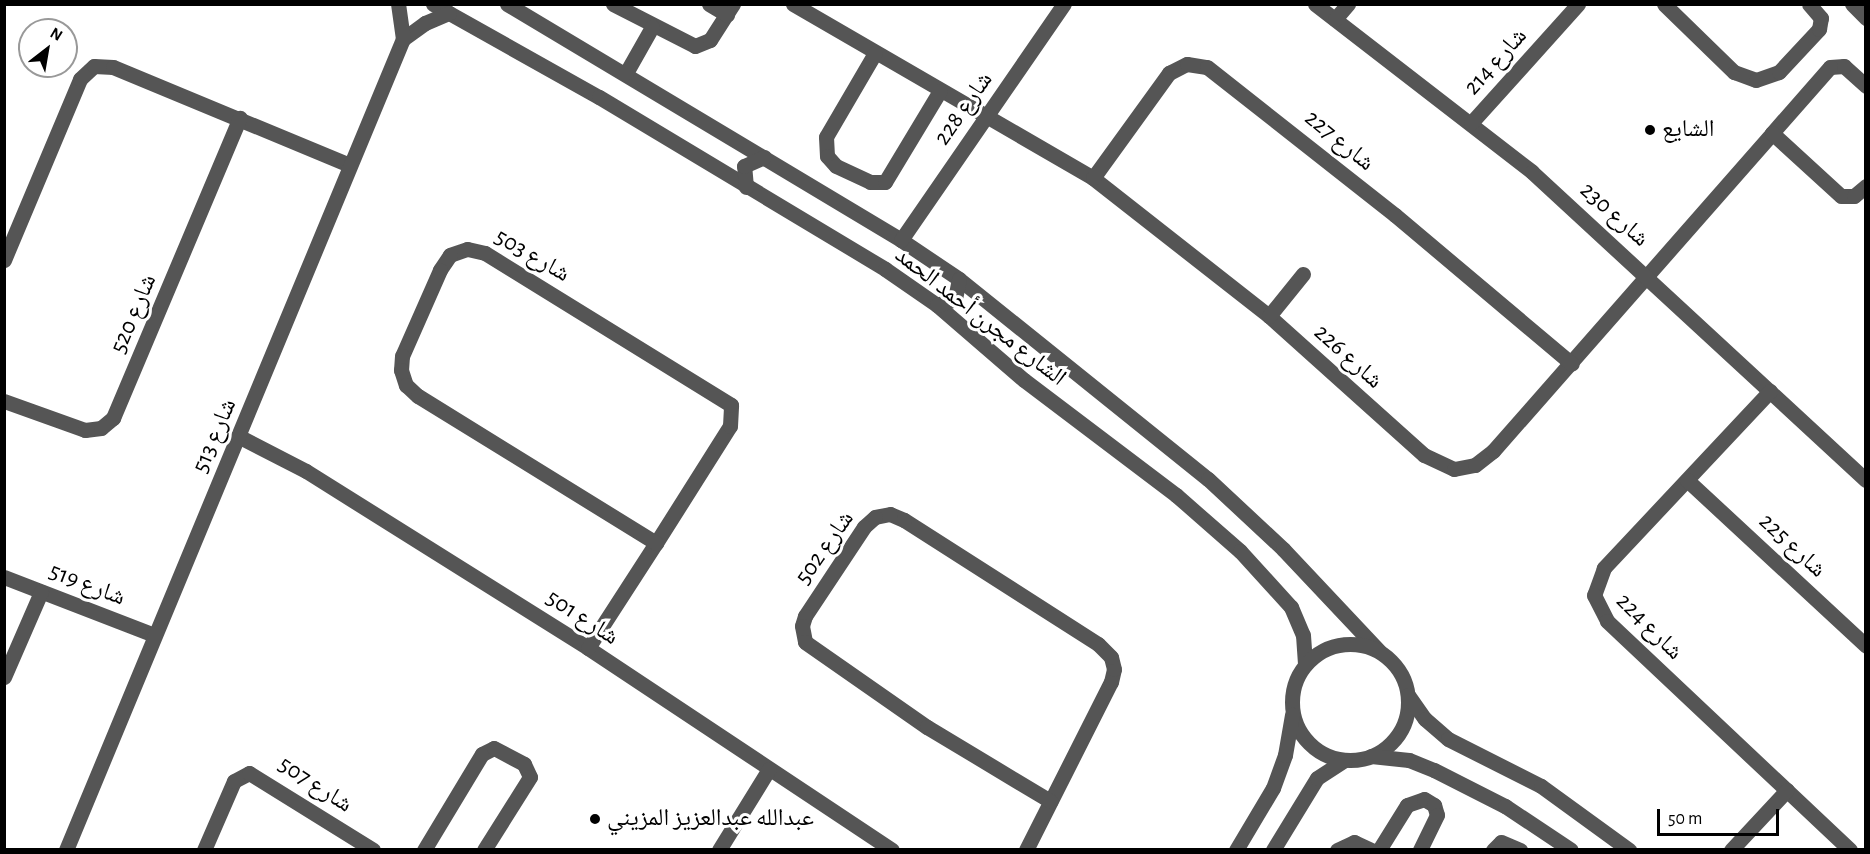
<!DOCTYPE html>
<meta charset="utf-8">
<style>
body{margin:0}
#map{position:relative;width:1870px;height:854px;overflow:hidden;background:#fff;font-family:"Alegreya Sans","Noto Naskh Arabic",sans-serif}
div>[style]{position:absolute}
.minor>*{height:15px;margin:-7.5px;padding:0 7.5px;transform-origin:7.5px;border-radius:7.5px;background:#555}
.minor>.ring{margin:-7.5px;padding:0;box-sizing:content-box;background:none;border:15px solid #555;border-radius:50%}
.dots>*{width:16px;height:16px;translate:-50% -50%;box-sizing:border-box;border:3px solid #fff;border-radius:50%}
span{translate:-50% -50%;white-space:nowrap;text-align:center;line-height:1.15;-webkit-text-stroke:6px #fff;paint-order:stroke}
.street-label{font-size:24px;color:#000}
.poi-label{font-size:24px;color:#000}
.left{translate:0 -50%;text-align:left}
.frame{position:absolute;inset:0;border:6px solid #000;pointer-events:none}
.north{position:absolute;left:18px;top:18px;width:60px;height:60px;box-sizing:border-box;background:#fff;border:2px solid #999;border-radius:50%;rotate:31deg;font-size:16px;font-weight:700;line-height:24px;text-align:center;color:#000}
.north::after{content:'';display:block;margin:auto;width:21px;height:27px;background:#000;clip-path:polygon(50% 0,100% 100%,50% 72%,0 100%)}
.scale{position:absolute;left:1657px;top:809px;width:122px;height:27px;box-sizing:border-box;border:3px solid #000;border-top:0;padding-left:8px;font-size:18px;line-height:21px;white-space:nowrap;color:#000;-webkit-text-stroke:4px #fff;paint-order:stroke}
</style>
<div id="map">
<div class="minor">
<i style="left:433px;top:4px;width:190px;rotate:29.3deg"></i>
<i style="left:599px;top:97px;width:334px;rotate:31deg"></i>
<i style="left:885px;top:269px;width:63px;rotate:34.7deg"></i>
<i style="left:937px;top:305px;width:115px;rotate:40.8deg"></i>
<i style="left:1024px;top:380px;width:191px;rotate:37.1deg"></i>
<i style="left:1176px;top:495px;width:85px;rotate:41.2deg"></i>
<i style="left:1240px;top:551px;width:76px;rotate:47.7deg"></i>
<i style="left:1291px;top:607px;width:30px;rotate:67deg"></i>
<i style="left:1303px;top:635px;width:30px;rotate:86deg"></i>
<i style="left:507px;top:4px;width:459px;rotate:30.9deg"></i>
<i style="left:901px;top:240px;width:70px;rotate:33.9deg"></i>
<i style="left:959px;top:279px;width:319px;rotate:38.8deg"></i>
<i style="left:1208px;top:479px;width:103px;rotate:43deg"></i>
<i style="left:1283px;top:549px;width:141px;rotate:46.7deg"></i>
<i style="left:613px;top:4px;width:92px;rotate:27.1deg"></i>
<i style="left:695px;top:46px;width:16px;rotate:-22deg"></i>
<i style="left:710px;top:40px;width:43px;rotate:-57.4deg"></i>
<i style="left:709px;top:4px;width:21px;rotate:31deg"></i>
<i style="left:793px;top:4px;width:347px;rotate:30.1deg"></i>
<i style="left:1093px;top:178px;width:224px;rotate:38.1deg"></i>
<i style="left:1269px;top:316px;width:208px;rotate:41.9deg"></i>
<i style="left:1424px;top:455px;width:33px;rotate:25deg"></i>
<i style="left:1454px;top:469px;width:21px;rotate:-11deg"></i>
<i style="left:1475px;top:465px;width:23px;rotate:-38deg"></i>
<i style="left:1493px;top:451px;width:423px;rotate:-48.7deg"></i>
<i style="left:1315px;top:4px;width:274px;rotate:37.7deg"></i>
<i style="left:1532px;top:172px;width:454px;rotate:42.7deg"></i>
<i style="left:1664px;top:4px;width:98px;rotate:44.2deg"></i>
<i style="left:1734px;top:72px;width:23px;rotate:20deg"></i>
<i style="left:1756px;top:80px;width:24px;rotate:-19deg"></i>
<i style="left:1779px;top:72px;width:59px;rotate:-47.1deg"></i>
<i style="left:1819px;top:29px;width:11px;rotate:-80deg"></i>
<i style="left:1821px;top:18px;width:18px;rotate:-131deg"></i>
<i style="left:1852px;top:4px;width:20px;rotate:45deg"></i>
<i style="left:1335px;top:19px;width:20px;rotate:-49deg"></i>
<i style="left:403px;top:39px;width:27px;rotate:-36deg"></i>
<i style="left:425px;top:23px;width:26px;rotate:-23deg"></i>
<i style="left:875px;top:53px;width:97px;rotate:120.3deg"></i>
<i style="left:826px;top:137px;width:19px;rotate:87deg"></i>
<i style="left:827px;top:156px;width:13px;rotate:48deg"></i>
<i style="left:836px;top:166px;width:38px;rotate:25deg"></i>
<i style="left:870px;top:182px;width:15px"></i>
<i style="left:885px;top:182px;width:106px;rotate:-58.9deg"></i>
<i style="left:626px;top:73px;width:53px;rotate:-60.5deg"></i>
<i style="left:1866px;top:86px;width:30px;rotate:-138deg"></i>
<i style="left:1844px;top:66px;width:14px;rotate:176deg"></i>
<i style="left:1830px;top:67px;width:88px;rotate:131.3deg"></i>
<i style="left:1772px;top:133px;width:93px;rotate:42.4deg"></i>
<i style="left:1841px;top:196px;width:13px"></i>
<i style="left:1854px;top:196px;width:16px;rotate:-40deg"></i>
<i style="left:1471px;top:123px;width:160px;rotate:-48deg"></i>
<i style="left:1093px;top:178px;width:130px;rotate:-54.1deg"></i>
<i style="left:1169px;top:73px;width:20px;rotate:-27deg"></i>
<i style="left:1187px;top:64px;width:20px;rotate:9deg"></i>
<i style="left:1207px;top:67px;width:239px;rotate:38.2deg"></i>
<i style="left:1395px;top:215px;width:231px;rotate:40.1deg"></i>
<i style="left:746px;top:187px;width:21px;rotate:-95deg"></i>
<i style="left:744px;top:166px;width:22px;rotate:-24deg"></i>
<i style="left:901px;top:240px;width:287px;rotate:-55.4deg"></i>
<i style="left:4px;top:260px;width:196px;rotate:-67.2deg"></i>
<i style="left:80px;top:79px;width:19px;rotate:-43deg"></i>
<i style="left:94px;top:66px;width:19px;rotate:3deg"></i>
<i style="left:113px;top:67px;width:256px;rotate:22.5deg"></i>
<i style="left:937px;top:305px;width:19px;rotate:-18deg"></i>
<i style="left:955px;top:299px;width:20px;rotate:-79deg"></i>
<i style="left:1269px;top:316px;width:54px;rotate:-51deg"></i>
<i style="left:1770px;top:391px;width:243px;rotate:133.2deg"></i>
<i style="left:1604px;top:568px;width:29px;rotate:110deg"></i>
<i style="left:1594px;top:595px;width:29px;rotate:63deg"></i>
<i style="left:1607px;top:621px;width:334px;rotate:43.3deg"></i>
<i style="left:4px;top:401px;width:86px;rotate:19.7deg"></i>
<i style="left:85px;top:430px;width:16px;rotate:-7deg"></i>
<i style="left:101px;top:428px;width:16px;rotate:-40deg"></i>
<i style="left:113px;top:418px;width:326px;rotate:-67.1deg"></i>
<i style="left:240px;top:437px;width:74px;rotate:27.3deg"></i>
<i style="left:306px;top:471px;width:333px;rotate:32.1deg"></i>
<i style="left:588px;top:648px;width:365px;rotate:33.6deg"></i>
<i style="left:1687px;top:480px;width:244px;rotate:42.8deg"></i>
<i style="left:4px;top:577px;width:161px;rotate:21.1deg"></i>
<i class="ring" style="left:1292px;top:644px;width:101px;height:101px"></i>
<i style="left:588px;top:648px;width:125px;rotate:-57.1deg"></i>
<i style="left:656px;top:543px;width:138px;rotate:-57.7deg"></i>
<i style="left:730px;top:426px;width:21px;rotate:-87deg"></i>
<i style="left:731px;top:405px;width:289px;rotate:-148.3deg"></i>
<i style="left:485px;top:253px;width:18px;rotate:-167deg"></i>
<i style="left:467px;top:249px;width:18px;rotate:161deg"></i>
<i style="left:450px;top:255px;width:18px;rotate:124deg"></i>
<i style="left:440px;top:270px;width:94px;rotate:113.8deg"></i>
<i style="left:402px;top:356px;width:14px;rotate:94deg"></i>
<i style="left:401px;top:370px;width:16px;rotate:72deg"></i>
<i style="left:406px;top:385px;width:16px;rotate:43deg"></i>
<i style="left:418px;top:396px;width:280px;rotate:31.7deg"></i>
<i style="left:4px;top:677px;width:93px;rotate:-66.5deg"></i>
<i style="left:1408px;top:695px;width:29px;rotate:55deg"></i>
<i style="left:1425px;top:719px;width:30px;rotate:41deg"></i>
<i style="left:1448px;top:739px;width:104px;rotate:26.8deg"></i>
<i style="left:1541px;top:786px;width:109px;rotate:36deg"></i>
<i style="left:1371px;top:756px;width:38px;rotate:6deg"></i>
<i style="left:1409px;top:760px;width:27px;rotate:22deg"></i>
<i style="left:1434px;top:770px;width:80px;rotate:26.9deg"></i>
<i style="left:1505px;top:806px;width:79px;rotate:33.7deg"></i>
<i style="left:66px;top:850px;width:878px;rotate:-67.44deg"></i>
<i style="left:403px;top:39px;width:35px;rotate:-98deg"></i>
<i style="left:204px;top:850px;width:75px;rotate:-66.5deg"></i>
<i style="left:234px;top:781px;width:17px;rotate:-28deg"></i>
<i style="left:249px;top:773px;width:146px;rotate:31.8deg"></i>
<i style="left:424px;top:850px;width:112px;rotate:-58.9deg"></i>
<i style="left:482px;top:754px;width:13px;rotate:-27deg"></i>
<i style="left:494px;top:748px;width:34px;rotate:28deg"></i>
<i style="left:524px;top:764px;width:14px;rotate:65deg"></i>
<i style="left:530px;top:777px;width:86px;rotate:122.2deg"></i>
<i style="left:719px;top:850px;width:95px;rotate:-58.3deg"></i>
<i style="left:1026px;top:850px;width:188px;rotate:-63.2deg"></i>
<i style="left:1111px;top:682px;width:13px;rotate:-77deg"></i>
<i style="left:1114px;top:669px;width:12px;rotate:-104deg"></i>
<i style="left:1111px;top:657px;width:18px;rotate:-135deg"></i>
<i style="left:1098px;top:644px;width:230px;rotate:-147.4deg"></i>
<i style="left:904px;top:520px;width:15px;rotate:-157deg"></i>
<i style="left:890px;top:514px;width:15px;rotate:169deg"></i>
<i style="left:875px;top:517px;width:15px;rotate:138deg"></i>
<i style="left:864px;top:527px;width:107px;rotate:123.5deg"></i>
<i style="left:805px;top:616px;width:10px;rotate:107deg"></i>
<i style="left:802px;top:626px;width:16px;rotate:79deg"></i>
<i style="left:805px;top:642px;width:149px;rotate:34.9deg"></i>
<i style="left:927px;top:727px;width:144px;rotate:31deg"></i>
<i style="left:1236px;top:850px;width:72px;rotate:-59.2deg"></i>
<i style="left:1273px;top:788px;width:35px;rotate:-70deg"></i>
<i style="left:1285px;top:755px;width:41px;rotate:-80.1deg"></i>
<i style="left:1273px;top:850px;width:84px;rotate:-58.6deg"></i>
<i style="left:1317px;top:778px;width:33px;rotate:-33deg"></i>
<i style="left:1337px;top:850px;width:19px;rotate:-25deg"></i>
<i style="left:1354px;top:842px;width:19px;rotate:25deg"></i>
<i style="left:1379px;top:850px;width:53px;rotate:-58.1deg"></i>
<i style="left:1407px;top:805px;width:18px;rotate:-19deg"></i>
<i style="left:1424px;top:799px;width:12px;rotate:31deg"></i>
<i style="left:1434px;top:805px;width:10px;rotate:73deg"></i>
<i style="left:1437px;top:815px;width:39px;rotate:116deg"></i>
<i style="left:1493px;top:850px;width:11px;rotate:-45deg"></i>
<i style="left:1501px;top:842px;width:21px;rotate:23deg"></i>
<i style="left:1731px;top:850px;width:82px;rotate:-47deg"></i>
</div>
<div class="dots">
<i style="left:1650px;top:130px;background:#000"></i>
<i style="left:595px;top:819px;background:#000"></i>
</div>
<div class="street-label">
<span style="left:1496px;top:62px;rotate:-48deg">شارع 214</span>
<span style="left:964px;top:109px;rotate:-55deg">شارع 228</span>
<span style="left:1339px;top:141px;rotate:39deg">شارع 227</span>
<span style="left:1614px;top:215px;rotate:42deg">شارع 230</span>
<span style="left:532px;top:256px;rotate:30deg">شارع 503</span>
<span style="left:134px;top:314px;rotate:-67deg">شارع 520</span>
<span style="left:980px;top:317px;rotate:38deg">الشارع مجرن أحمد الحمد</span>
<span style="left:1348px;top:357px;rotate:42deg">شارع 226</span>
<span style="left:215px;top:436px;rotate:-67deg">شارع 513</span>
<span style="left:1792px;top:546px;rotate:43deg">شارع 225</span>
<span style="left:825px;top:548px;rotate:-55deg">شارع 502</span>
<span style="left:87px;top:585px;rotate:21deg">شارع 519</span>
<span style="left:582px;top:618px;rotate:33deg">شارع 501</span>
<span style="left:1649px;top:627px;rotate:45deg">شارع 224</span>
<span style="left:315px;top:785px;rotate:33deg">شارع 507</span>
</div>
<div class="poi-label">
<span class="left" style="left:1662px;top:130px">الشايع</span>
<span class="left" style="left:607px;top:819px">عبدالله عبدالعزيز المزيني</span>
</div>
<div class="frame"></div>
<div class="north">N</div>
<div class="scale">50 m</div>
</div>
